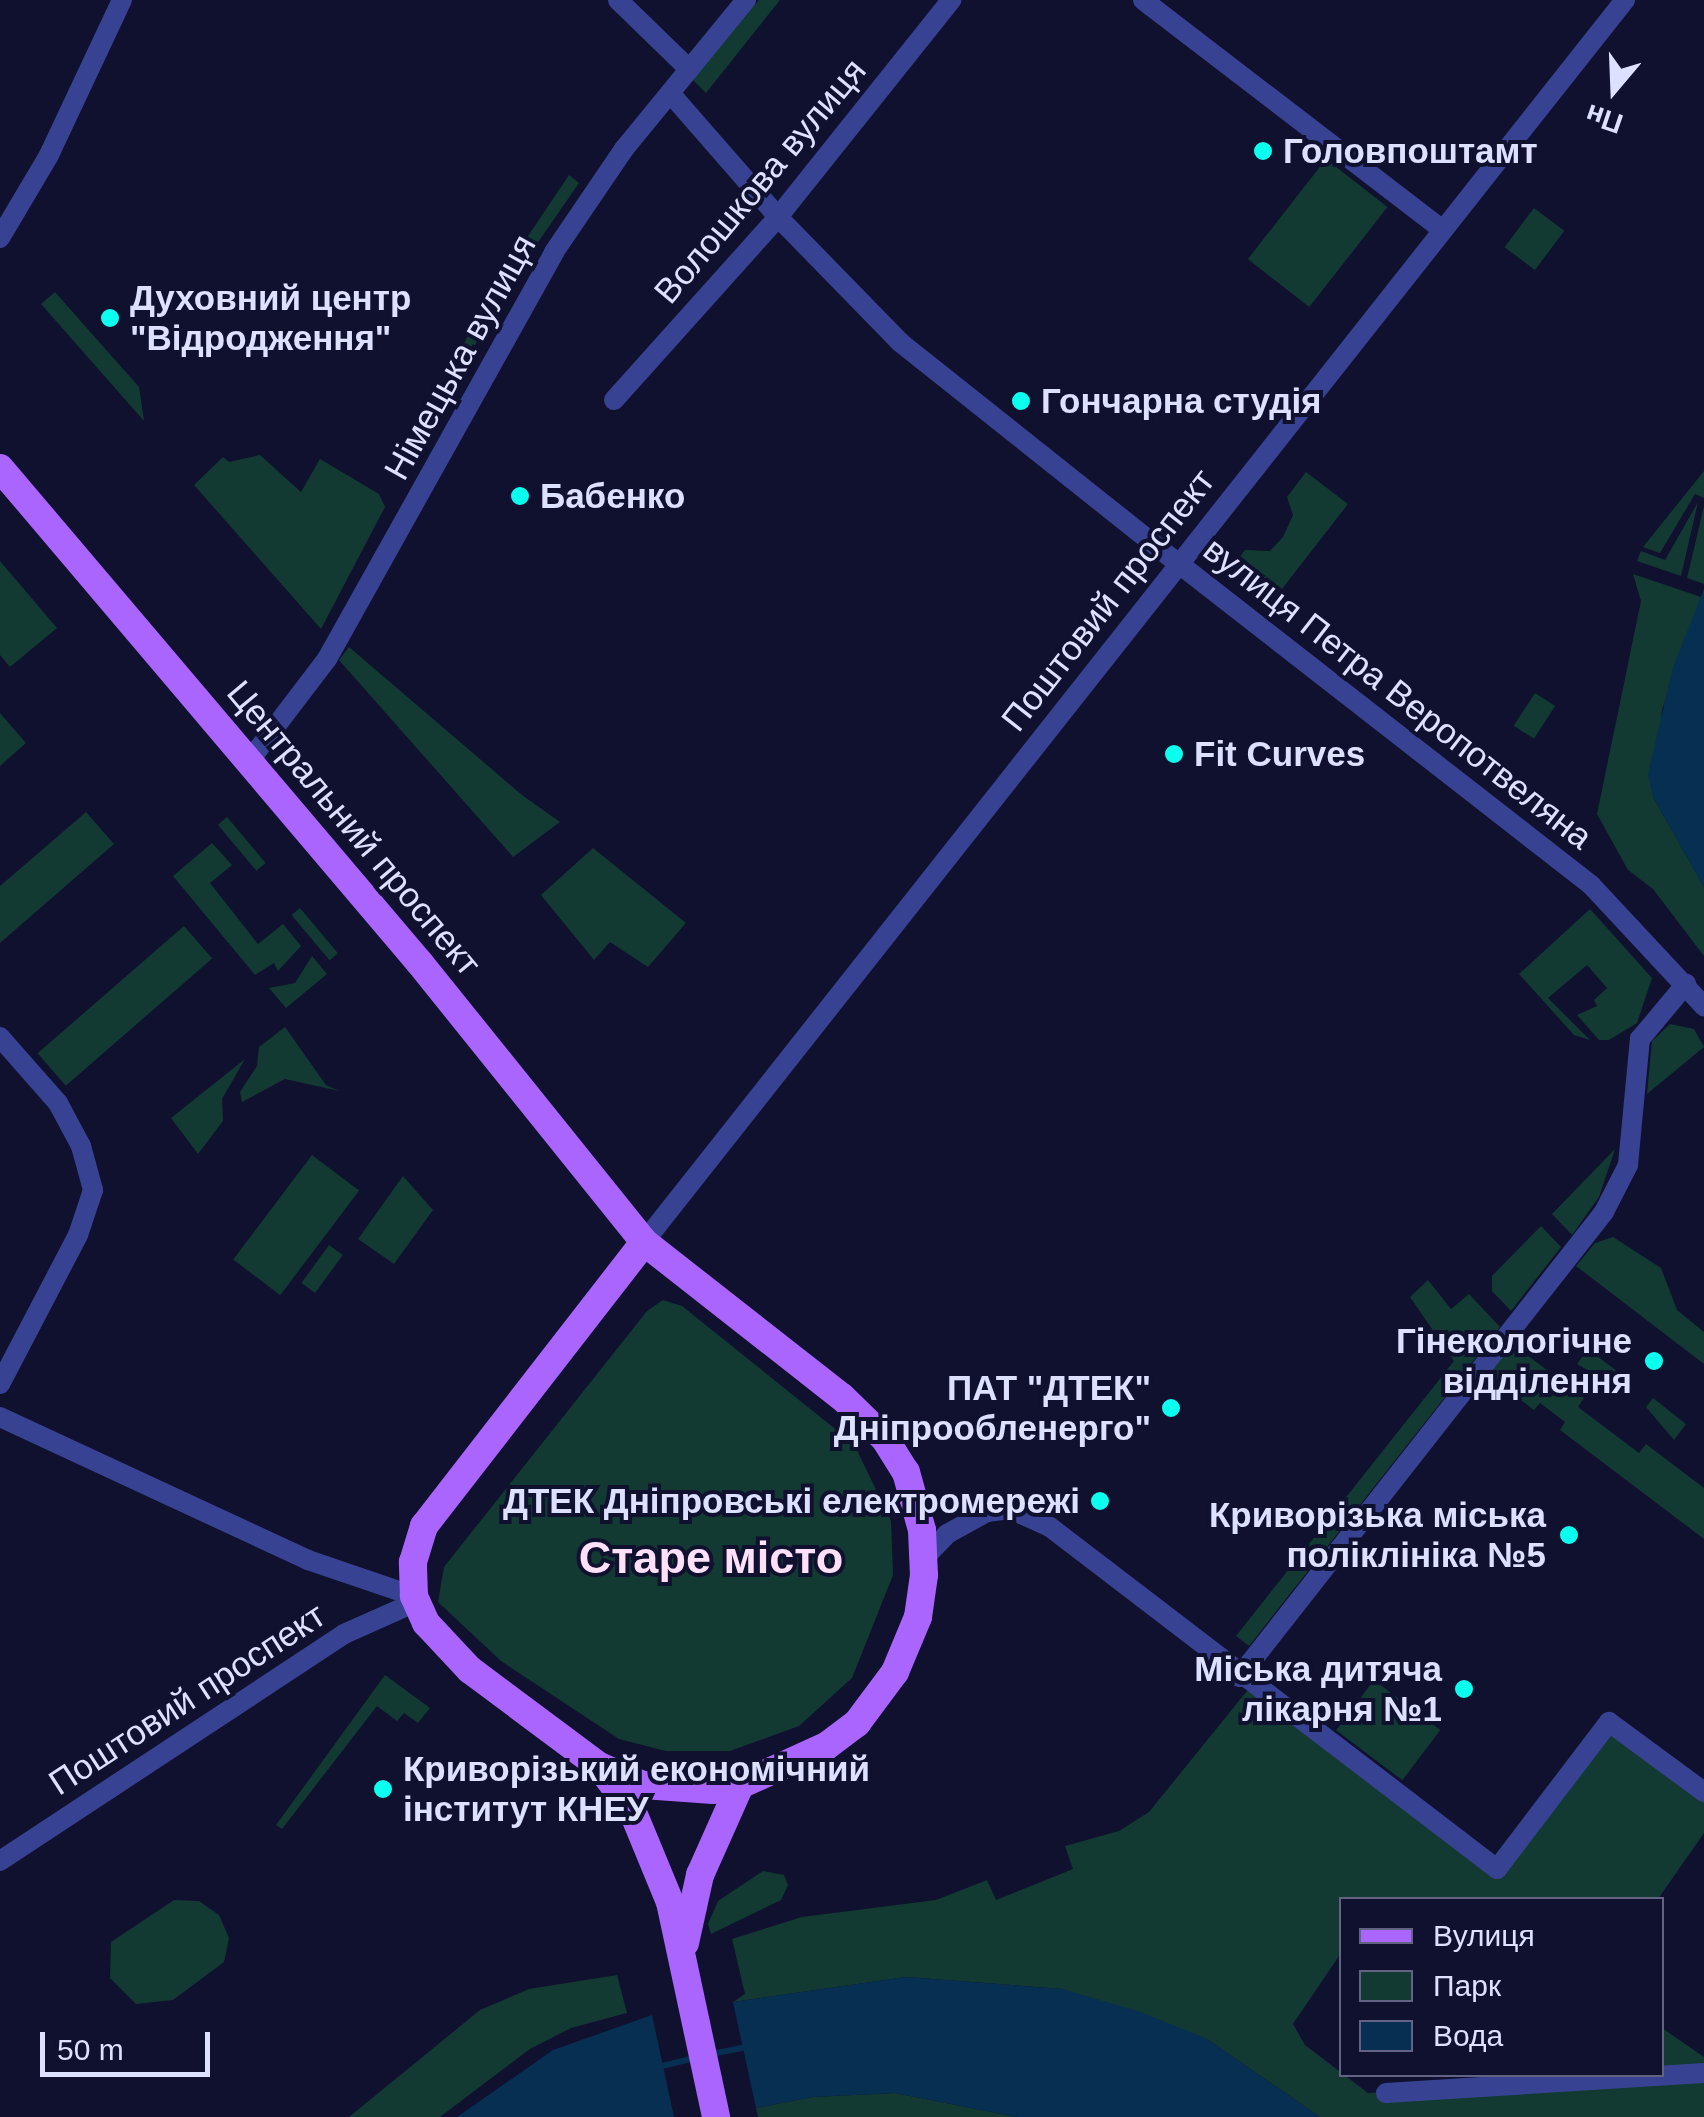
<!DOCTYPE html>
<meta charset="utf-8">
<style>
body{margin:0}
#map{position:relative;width:1704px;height:2117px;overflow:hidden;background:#10102f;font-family:Arial,sans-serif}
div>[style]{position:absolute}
.green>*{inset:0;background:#123a32;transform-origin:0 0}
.water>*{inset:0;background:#072f51}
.stream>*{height:6px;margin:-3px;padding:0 3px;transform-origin:3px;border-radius:3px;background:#072f51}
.minor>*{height:20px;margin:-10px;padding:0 10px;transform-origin:10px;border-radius:10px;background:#374392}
.tertiary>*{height:20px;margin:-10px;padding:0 10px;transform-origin:10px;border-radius:10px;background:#374392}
.primary>*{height:28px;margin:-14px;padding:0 14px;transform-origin:14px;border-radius:14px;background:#ab65ff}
.dots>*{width:28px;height:28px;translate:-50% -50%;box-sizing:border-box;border:5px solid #10102f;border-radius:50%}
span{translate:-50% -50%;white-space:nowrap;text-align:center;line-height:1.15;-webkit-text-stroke:8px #10102f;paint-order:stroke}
.poi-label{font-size:35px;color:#dee0ff;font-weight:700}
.left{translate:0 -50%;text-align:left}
.right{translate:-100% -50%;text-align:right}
.street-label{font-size:35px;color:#dee0ff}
.district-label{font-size:45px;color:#ffe0f9;font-weight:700}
.legend{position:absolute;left:1339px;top:1897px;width:325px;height:180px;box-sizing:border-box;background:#10102f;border:2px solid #626382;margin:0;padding:12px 18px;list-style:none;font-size:30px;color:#dee0ff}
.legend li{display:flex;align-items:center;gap:20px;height:50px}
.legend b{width:50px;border:2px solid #626382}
.north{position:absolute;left:1564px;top:40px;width:100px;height:100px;-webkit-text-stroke:8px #10102f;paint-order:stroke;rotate:199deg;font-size:28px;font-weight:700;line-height:40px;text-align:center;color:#dee0ff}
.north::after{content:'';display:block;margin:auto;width:35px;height:45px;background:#dee0ff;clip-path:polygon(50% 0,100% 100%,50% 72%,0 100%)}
.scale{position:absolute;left:40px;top:2032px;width:170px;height:45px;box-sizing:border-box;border:5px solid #dee0ff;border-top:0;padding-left:12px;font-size:30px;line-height:35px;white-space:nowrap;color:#dee0ff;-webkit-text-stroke:8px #10102f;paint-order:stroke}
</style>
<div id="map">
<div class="green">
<i style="clip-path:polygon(759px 0,780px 0,706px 93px,693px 80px)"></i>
<i style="left:1326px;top:159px;width:78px;height:127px;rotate:38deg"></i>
<i style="clip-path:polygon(569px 175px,579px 183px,494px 306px,422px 455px,413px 450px,485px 300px)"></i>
<i style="left:1534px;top:208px;width:38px;height:49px;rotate:37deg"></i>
<i style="clip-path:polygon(55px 292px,139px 387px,144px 421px,41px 304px)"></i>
<i style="clip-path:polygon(260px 455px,301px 492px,320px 459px,379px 494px,385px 507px,321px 629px,194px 485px,223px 457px,229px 462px)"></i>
<i style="clip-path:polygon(1704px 471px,1704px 498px,1695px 494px,1660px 553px,1643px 547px)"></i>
<i style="clip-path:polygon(1306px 472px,1348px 504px,1271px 603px,1229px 571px,1245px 550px,1270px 551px,1283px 537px,1293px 515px,1287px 497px)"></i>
<i style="clip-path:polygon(1698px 502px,1681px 576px,1637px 561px,1641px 551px,1665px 560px)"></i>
<i style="clip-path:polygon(1704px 506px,1704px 584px,1687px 578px)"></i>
<i style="clip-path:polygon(0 561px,57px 628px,10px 667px,0 655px)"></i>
<i style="clip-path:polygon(1633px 574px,1701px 597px,1662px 710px,1653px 797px,1704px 887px,1704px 956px,1653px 889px,1628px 870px,1597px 814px,1641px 601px)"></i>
<i style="clip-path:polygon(349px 647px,522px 795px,560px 822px,513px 857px,339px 660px)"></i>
<i style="left:1535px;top:693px;width:24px;height:39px;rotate:33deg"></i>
<i style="clip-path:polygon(0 713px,26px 743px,0 766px)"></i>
<i style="clip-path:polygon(86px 812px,114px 844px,0 943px,0 886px)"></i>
<i style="left:227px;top:817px;width:60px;height:12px;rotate:50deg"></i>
<i style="clip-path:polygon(212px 843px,232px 865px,210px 883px,258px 944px,283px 924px,301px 946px,278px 971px,274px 963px,255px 975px,173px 876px)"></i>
<i style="clip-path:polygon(593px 848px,686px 923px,648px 967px,610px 942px,594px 960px,541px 895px)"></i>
<i style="left:300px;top:908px;width:59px;height:11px;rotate:50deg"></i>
<i style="clip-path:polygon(1590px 909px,1652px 978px,1637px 1023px,1609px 1040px,1599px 1040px,1577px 1015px,1597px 1006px,1594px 1000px,1607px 988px,1587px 965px,1548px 998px,1590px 1040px,1574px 1035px,1519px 974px)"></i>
<i style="left:184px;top:926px;width:43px;height:194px;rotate:49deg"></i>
<i style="clip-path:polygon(312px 956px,327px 974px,286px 1008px,269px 988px,295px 983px)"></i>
<i style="clip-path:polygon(1670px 1024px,1694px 1029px,1704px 1047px,1647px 1094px,1652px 1041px)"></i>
<i style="clip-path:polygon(285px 1027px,326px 1085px,339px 1091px,285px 1079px,242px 1102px,240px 1092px,257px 1066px,259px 1047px)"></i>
<i style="clip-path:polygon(245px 1059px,222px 1099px,223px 1121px,198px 1154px,171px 1118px)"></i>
<i style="clip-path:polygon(1615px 1149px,1599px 1197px,1572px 1235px,1552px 1214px)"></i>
<i style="left:312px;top:1155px;width:59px;height:131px;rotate:37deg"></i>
<i style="clip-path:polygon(403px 1176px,433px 1210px,394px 1264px,358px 1239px)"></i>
<i style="clip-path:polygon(1541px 1226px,1561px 1247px,1511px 1311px,1492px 1291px,1492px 1276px)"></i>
<i style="clip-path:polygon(1613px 1237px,1661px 1268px,1677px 1310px,1704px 1332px,1704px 1364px,1576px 1266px,1595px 1243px)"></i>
<i style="left:329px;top:1245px;width:17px;height:47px;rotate:36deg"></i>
<i style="clip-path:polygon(1428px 1280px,1451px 1309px,1469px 1294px,1500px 1327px,1249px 1646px,1236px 1636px,1454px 1361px,1410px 1297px)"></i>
<i style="clip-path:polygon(663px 1300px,682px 1306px,854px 1444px,891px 1521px,893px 1575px,852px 1678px,799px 1726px,730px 1751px,666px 1751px,619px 1739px,501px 1661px,438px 1602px,444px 1567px,647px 1311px)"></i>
<i style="clip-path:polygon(1511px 1343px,1584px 1398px,1578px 1407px,1639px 1453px,1646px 1444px,1704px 1488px,1704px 1539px,1560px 1430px,1565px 1422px,1540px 1403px,1534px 1410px,1487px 1375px)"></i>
<i style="clip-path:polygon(1588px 1349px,1622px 1375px,1614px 1385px,1577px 1364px)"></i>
<i style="clip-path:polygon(1653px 1398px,1686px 1424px,1674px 1440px,1646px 1407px)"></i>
<i style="clip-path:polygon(385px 1675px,430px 1708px,418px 1723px,404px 1713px,397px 1721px,377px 1706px,282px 1829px,276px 1825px)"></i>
<i style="left:1374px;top:1680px;width:83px;height:63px;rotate:37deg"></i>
<i style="clip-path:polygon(1251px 1686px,1497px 1869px,1609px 1722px,1704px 1792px,1704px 1833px,1658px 1899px,1342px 1900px,1341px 1953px,1293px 2024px,1305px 2045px,1368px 2093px,1704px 2073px,1704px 2117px,1320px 2117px,1207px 2039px,1062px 1989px,906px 1977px,733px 2002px,745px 1994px,732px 1939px,802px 1917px,936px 1900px,987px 1880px,996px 1900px,1073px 1869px,1065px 1846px,1119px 1831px,1149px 1812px)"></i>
<i style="clip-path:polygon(763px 1871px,784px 1875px,788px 1885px,781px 1900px,711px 1934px,708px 1924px,718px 1901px)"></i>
<i style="clip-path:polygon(174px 1900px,199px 1901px,219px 1915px,229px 1938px,224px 1962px,173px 2000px,136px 2004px,110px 1978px,111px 1942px)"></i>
<i style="clip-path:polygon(617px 1975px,627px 2013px,571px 2028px,530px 2049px,440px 2117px,349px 2117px,480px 2010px,529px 1989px)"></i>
<i style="clip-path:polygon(1662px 2028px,1704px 2057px,1704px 2064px,1662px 2070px)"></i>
<i style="clip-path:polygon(895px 2093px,1017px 2117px,758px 2117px,756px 2108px,813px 2097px)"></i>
</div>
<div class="water">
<i style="clip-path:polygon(1704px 589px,1704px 887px,1653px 797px,1648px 774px,1673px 667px)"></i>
<i style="clip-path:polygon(906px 1977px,1062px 1989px,1141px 2012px,1207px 2039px,1320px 2117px,1017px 2117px,895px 2093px,813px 2097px,756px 2108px,733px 2002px)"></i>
<i style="clip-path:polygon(652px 2015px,674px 2117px,457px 2117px,553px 2050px)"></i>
</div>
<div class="stream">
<i style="left:711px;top:2054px;width:38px;rotate:-11deg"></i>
<i style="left:658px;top:2067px;width:37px;rotate:-14deg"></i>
</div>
<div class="minor">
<i style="left:618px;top:0;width:99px;rotate:44.2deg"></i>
<i style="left:1143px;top:0;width:378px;rotate:37.5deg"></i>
<i style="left:0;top:238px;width:96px;rotate:-59.4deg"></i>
<i style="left:49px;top:155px;width:171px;rotate:-64.8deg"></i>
<i style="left:614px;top:400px;width:246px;rotate:-48.1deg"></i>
<i style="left:778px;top:217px;width:278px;rotate:-51.4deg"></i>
<i style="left:1178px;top:563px;width:524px;rotate:37.94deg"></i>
<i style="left:1591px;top:885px;width:166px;rotate:47deg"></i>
<i style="left:0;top:1037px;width:88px;rotate:48.7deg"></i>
<i style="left:58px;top:1103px;width:49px;rotate:61.9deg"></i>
<i style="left:81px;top:1146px;width:46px;rotate:74.7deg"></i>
<i style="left:93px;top:1190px;width:47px;rotate:108.4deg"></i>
<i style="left:78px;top:1235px;width:168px;rotate:117.6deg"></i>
<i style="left:925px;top:1557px;width:32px;rotate:-46deg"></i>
<i style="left:947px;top:1534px;width:46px;rotate:-28.8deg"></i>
<i style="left:987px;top:1512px;width:23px;rotate:-7deg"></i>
<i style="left:1010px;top:1509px;width:44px;rotate:24.2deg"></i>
<i style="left:1050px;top:1527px;width:563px;rotate:37.42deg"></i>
<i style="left:1497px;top:1869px;width:185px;rotate:-52.7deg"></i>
<i style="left:1609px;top:1722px;width:118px;rotate:36.4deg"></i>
<i style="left:1239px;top:1677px;width:591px;rotate:-51.87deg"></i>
<i style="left:1604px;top:1212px;width:53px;rotate:-62.9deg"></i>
<i style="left:1628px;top:1165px;width:127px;rotate:-84.6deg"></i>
<i style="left:1640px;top:1039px;width:72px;rotate:-50.1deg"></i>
<i style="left:1386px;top:2093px;width:319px;rotate:-3.6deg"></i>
</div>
<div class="tertiary">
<i style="left:670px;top:93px;width:164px;rotate:48.9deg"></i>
<i style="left:778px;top:217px;width:176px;rotate:45.7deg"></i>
<i style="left:901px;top:343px;width:354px;rotate:38.5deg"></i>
<i style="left:250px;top:760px;width:127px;rotate:-52.7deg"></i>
<i style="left:327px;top:659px;width:466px;rotate:-60.8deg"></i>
<i style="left:554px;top:252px;width:125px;rotate:-55.8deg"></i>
<i style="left:624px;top:149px;width:193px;rotate:-50.7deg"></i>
<i style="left:644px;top:1242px;width:1583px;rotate:-51.7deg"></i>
<i style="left:0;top:1417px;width:340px;rotate:24.9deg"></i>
<i style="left:308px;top:1560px;width:112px;rotate:18.8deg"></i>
<i style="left:0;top:1861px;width:412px;rotate:-33.4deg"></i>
<i style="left:344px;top:1634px;width:79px;rotate:-24deg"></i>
</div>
<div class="primary">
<i style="left:0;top:468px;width:648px;rotate:49.7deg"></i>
<i style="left:419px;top:962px;width:359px;rotate:51.2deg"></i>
<i style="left:644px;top:1242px;width:251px;rotate:38.1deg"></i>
<i style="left:842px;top:1397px;width:60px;rotate:44.3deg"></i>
<i style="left:885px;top:1439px;width:39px;rotate:58deg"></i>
<i style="left:906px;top:1472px;width:60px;rotate:74.6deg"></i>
<i style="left:922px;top:1530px;width:45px;rotate:87.5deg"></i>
<i style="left:924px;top:1575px;width:42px;rotate:98.1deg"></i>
<i style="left:918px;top:1617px;width:60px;rotate:112.7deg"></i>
<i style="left:895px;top:1672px;width:64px;rotate:126.7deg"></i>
<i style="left:857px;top:1723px;width:39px;rotate:143deg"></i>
<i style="left:826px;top:1746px;width:94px;rotate:155.6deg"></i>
<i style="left:740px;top:1785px;width:27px;rotate:170deg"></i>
<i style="left:713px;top:1790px;width:70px;rotate:-175.9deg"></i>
<i style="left:643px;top:1785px;width:48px;rotate:-156.6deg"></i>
<i style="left:599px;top:1766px;width:161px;rotate:-143.3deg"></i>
<i style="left:470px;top:1670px;width:64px;rotate:-133.1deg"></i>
<i style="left:426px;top:1623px;width:30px;rotate:-114deg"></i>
<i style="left:414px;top:1596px;width:34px;rotate:-92deg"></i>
<i style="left:413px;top:1562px;width:38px;rotate:-73deg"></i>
<i style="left:424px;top:1526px;width:359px;rotate:-52.2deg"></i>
<i style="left:600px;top:1767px;width:54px;rotate:53.3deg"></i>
<i style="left:632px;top:1810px;width:100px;rotate:67.6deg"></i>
<i style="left:670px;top:1902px;width:220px;rotate:77.9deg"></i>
<i style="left:685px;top:1943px;width:70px;rotate:-77.6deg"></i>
<i style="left:700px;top:1875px;width:98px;rotate:-66deg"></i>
</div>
<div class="dots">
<i style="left:1263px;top:151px;background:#0affee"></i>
<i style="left:110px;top:318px;background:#0affee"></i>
<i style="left:1021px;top:401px;background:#0affee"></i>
<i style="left:520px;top:496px;background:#0affee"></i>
<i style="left:1174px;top:754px;background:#0affee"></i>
<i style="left:1654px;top:1361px;background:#0affee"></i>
<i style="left:1171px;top:1408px;background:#0affee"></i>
<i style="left:1100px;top:1501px;background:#0affee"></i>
<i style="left:1569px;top:1535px;background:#0affee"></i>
<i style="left:1464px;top:1689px;background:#0affee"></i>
<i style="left:383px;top:1789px;background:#0affee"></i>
</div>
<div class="poi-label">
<span class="left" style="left:1283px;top:151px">Головпоштамт</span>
<span class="left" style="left:130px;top:318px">Духовний центр<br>"Відродження"</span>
<span class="left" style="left:1041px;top:401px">Гончарна студія</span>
<span class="left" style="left:540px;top:496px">Бабенко</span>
<span class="left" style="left:1194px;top:754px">Fit Curves</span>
<span class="right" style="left:1632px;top:1361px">Гінекологічне<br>відділення</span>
<span class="right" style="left:1151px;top:1408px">ПАТ "ДТЕК"<br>Дніпрообленерго"</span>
<span class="right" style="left:1080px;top:1501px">ДТЕК Дніпровські електромережі</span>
<span class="right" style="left:1546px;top:1535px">Криворізька міська<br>поліклініка №5</span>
<span class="right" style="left:1442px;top:1689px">Міська дитяча<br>лікарня №1</span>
<span class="left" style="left:403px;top:1789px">Криворізький економічний<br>інститут КНЕУ</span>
</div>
<div class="street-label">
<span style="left:760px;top:181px;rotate:-50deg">Волошкова вулиця</span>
<span style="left:460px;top:357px;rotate:-61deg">Німецька вулиця</span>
<span style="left:1108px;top:600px;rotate:-52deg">Поштовий проспект</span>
<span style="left:1398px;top:693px;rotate:38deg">вулиця Петра Веропотвеляна</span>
<span style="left:354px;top:828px;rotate:50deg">Центральний проспект</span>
<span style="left:187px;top:1699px;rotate:-33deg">Поштовий проспект</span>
</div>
<div class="district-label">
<span style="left:711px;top:1558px">Старе місто</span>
</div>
<ul class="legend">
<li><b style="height:12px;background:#ab65ff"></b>Вулиця</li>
<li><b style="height:28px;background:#123a32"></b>Парк</li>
<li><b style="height:28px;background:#072f51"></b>Вода</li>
</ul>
<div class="north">Пн</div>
<div class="scale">50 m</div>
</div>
